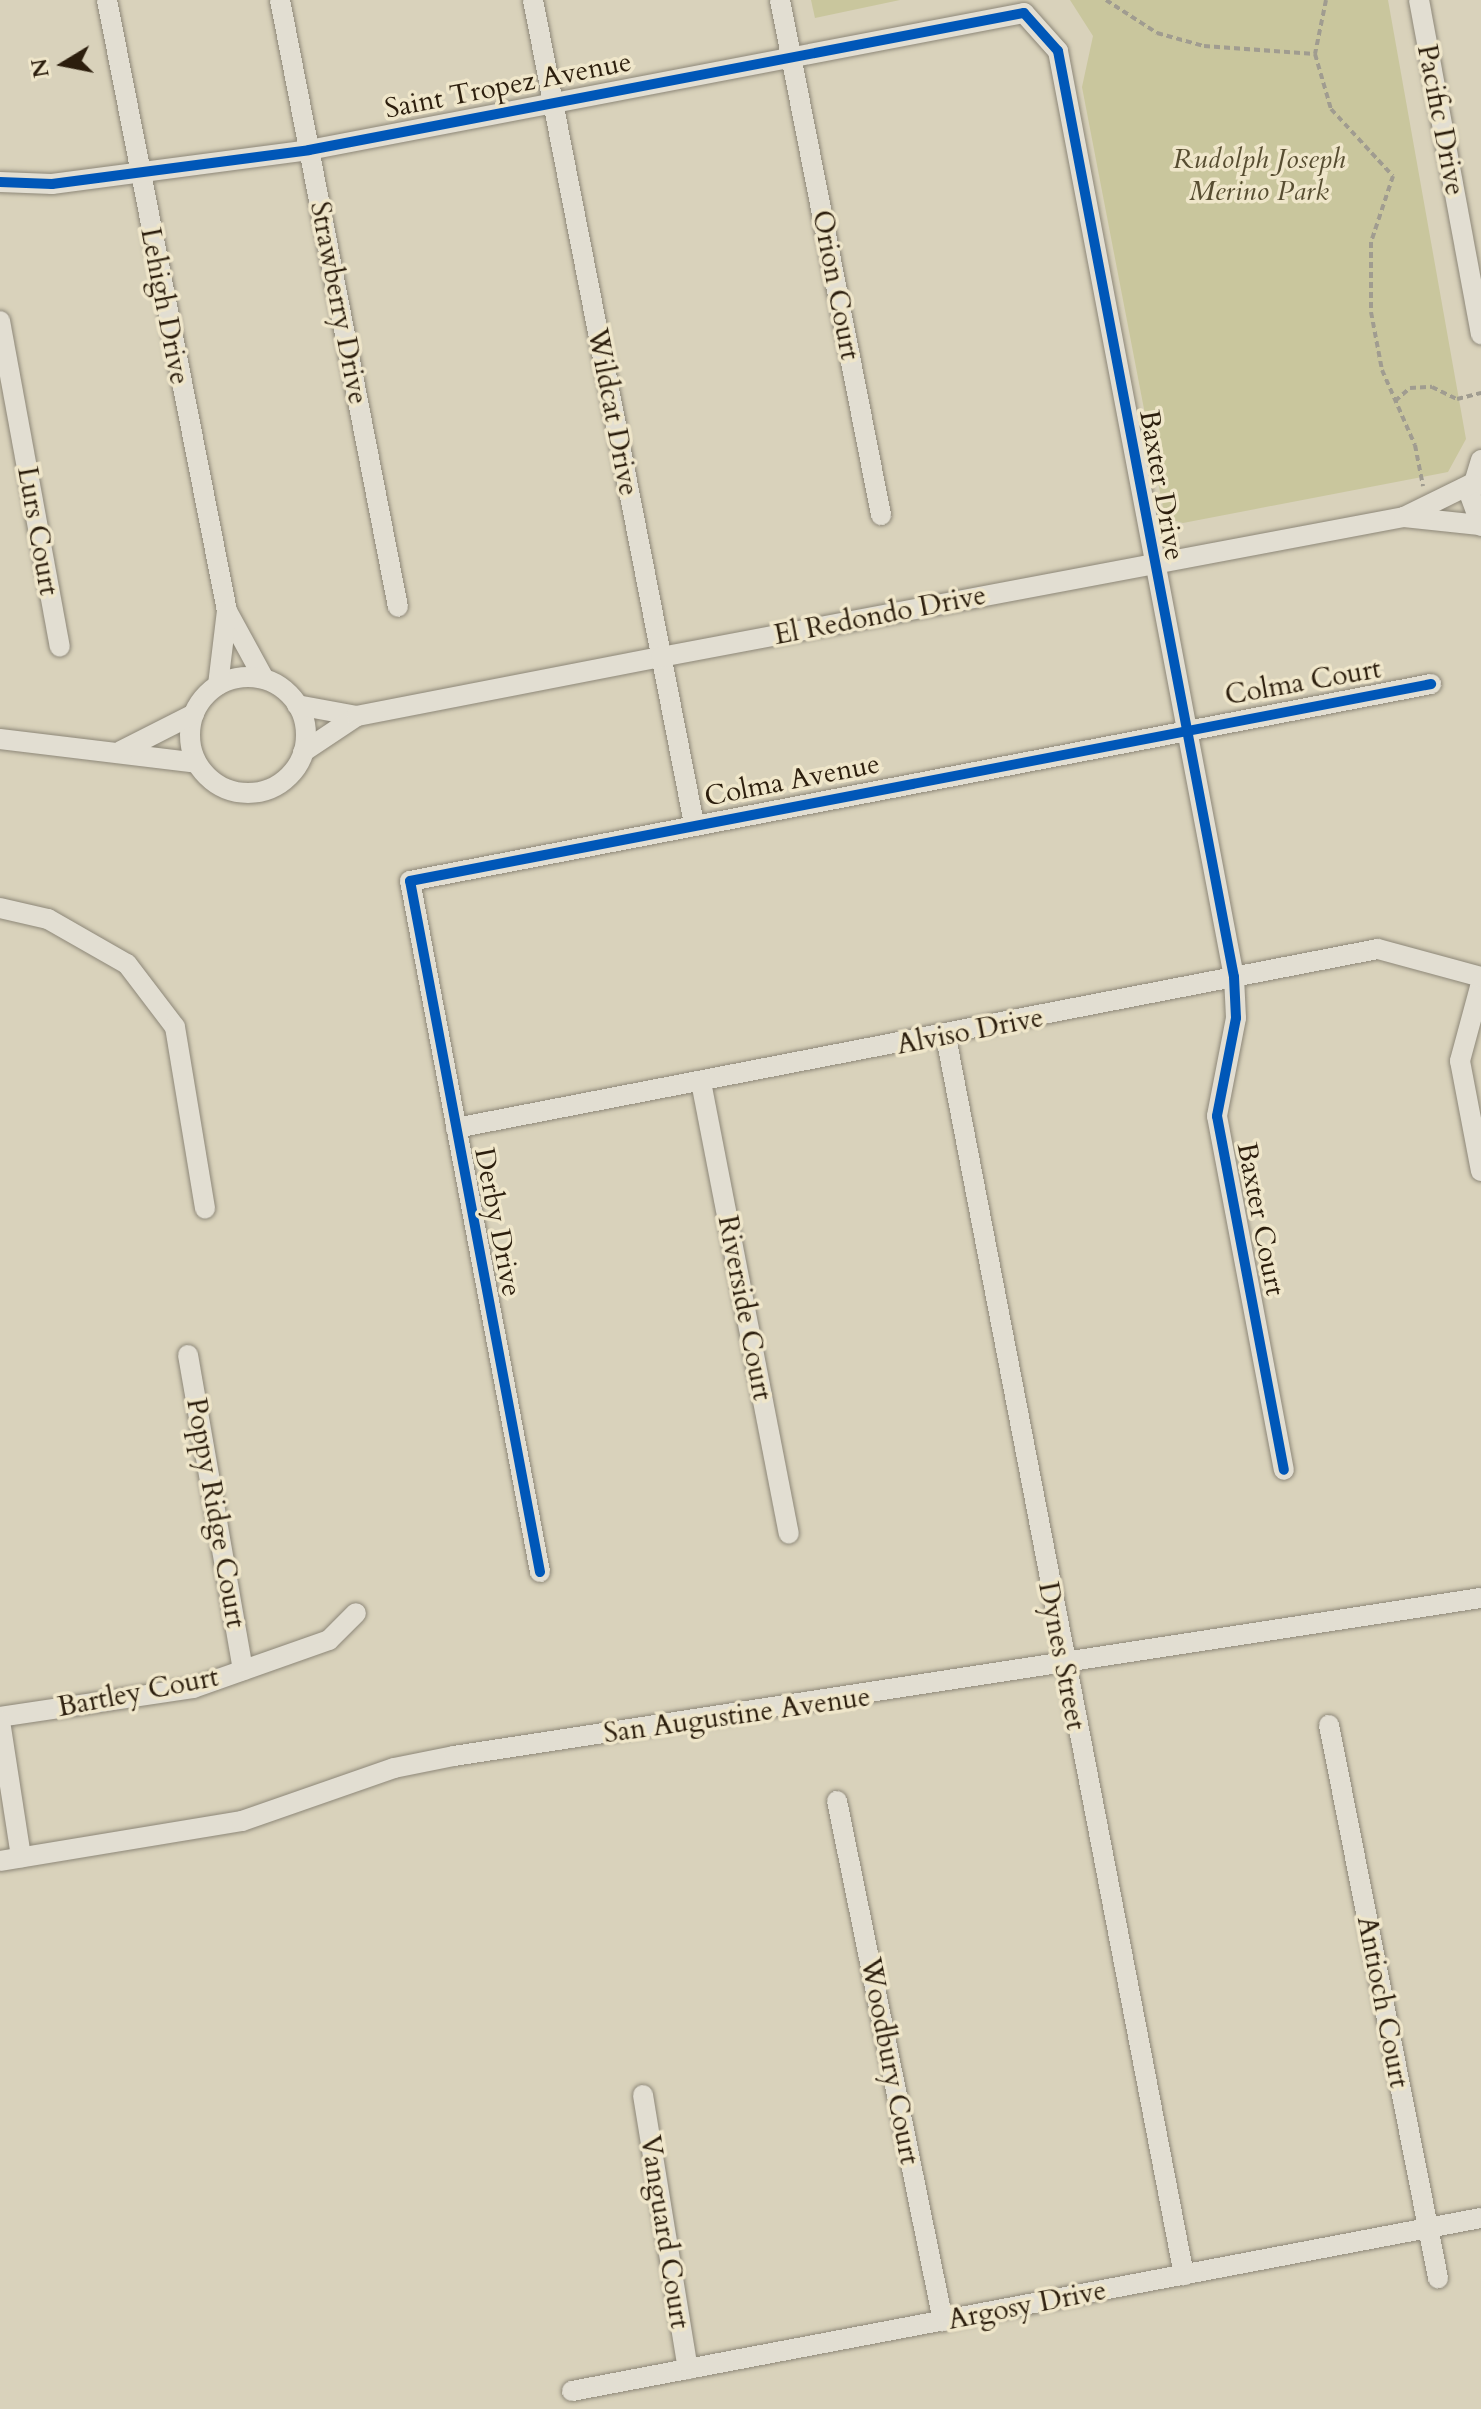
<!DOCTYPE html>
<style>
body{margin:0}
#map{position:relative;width:1481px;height:2409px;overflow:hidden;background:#d9d2bb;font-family:Cardo,serif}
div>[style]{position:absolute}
.green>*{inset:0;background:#c9c69d}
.path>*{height:4px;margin-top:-2px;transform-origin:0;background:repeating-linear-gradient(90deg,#a09c90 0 6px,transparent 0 10px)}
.roads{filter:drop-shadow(0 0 2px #8d8778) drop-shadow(0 0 2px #8d8778)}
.minor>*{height:20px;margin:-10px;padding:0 10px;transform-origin:10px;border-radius:10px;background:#e2ded2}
.minor>.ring{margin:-10px;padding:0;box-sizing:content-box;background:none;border:20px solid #e2ded2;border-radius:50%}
.cycleway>*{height:10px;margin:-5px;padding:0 5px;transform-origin:5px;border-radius:5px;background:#0057b8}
span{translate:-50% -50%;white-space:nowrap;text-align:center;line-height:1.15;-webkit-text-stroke:7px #efe6ca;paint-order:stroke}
.street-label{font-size:28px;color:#2c1e0d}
.park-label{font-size:28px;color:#574d31;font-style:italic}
.north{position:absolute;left:24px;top:24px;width:80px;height:80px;-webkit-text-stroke:6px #efe6ca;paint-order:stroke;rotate:260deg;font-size:22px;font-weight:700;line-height:32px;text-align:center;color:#2c1e0d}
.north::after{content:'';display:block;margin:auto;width:28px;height:36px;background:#2c1e0d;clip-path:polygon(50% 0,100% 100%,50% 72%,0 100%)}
</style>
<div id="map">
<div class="green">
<i style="clip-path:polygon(811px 0,900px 0,815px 18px)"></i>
<i style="clip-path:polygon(1070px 0,1388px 0,1466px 439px,1448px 472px,1183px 523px,1165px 518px,1082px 87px,1093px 36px)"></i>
</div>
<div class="path">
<i style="left:1106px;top:0;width:61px;rotate:32.9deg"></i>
<i style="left:1157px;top:33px;width:49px;rotate:15.5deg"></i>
<i style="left:1204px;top:46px;width:111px;rotate:4.1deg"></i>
<i style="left:1326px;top:0;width:55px;rotate:101.5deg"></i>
<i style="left:1315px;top:54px;width:57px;rotate:73.8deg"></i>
<i style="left:1331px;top:109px;width:91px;rotate:47.2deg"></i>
<i style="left:1393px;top:176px;width:70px;rotate:108.4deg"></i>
<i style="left:1371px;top:242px;width:70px;rotate:90deg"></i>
<i style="left:1371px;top:312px;width:59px;rotate:79.3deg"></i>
<i style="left:1382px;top:370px;width:82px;rotate:66.3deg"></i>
<i style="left:1415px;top:445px;width:42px;rotate:79deg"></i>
<i style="left:1395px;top:401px;width:20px;rotate:-41deg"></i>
<i style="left:1410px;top:388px;width:22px;rotate:-3deg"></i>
<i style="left:1432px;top:387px;width:28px;rotate:26deg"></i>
<i style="left:1457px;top:399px;width:25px;rotate:-14deg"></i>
</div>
<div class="roads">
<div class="minor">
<i style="left:107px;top:0;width:623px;rotate:78.89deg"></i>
<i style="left:227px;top:611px;width:77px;rotate:61.4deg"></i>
<i style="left:280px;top:0;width:618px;rotate:79deg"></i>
<i style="left:533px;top:0;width:840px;rotate:78.94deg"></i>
<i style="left:780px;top:0;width:525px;rotate:78.9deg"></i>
<i style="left:1419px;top:0;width:340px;rotate:79.5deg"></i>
<i style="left:0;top:182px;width:52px;rotate:2.2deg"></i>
<i style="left:52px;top:184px;width:259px;rotate:-7.5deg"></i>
<i style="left:309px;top:150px;width:728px;rotate:-10.85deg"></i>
<i style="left:1024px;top:13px;width:51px;rotate:48.2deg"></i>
<i style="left:1058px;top:51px;width:943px;rotate:79.24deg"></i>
<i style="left:1234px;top:977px;width:41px;rotate:87.2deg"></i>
<i style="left:1236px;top:1018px;width:100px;rotate:101deg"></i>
<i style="left:1217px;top:1116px;width:360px;rotate:79.3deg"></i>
<i style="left:0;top:321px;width:331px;rotate:79.6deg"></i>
<i style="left:1481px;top:460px;width:37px;rotate:107deg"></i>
<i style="left:1470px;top:495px;width:33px;rotate:70deg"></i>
<i style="left:1404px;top:517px;width:75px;rotate:-26.2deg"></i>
<i class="ring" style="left:190px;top:677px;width:96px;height:96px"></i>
<i style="left:218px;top:685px;width:75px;rotate:-83.1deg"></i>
<i style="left:297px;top:705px;width:61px;rotate:10.4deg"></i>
<i style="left:0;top:739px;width:198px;rotate:6.9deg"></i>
<i style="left:121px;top:751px;width:82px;rotate:-26.9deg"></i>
<i style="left:303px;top:752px;width:65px;rotate:-33.7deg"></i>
<i style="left:357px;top:716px;width:310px;rotate:-11deg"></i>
<i style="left:661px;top:657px;width:756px;rotate:-10.67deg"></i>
<i style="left:1404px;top:517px;width:76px;rotate:6deg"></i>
<i style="left:0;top:908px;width:49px;rotate:12.9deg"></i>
<i style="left:48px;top:919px;width:91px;rotate:29.7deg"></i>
<i style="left:127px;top:964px;width:79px;rotate:52.7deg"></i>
<i style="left:175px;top:1027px;width:184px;rotate:80.6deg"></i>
<i style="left:1481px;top:983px;width:81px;rotate:105.1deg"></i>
<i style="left:1460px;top:1061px;width:112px;rotate:79.2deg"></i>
<i style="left:946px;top:1037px;width:1261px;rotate:79.12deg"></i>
<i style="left:701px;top:1082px;width:460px;rotate:79deg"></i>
<i style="left:456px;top:1128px;width:939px;rotate:-10.99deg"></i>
<i style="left:1378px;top:949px;width:107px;rotate:15.2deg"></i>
<i style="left:188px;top:1355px;width:320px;rotate:80.1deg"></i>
<i style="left:540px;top:1572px;width:703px;rotate:-100.65deg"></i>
<i style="left:410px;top:881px;width:1040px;rotate:-10.92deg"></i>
<i style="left:0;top:1717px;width:195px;rotate:-8.5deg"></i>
<i style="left:193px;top:1688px;width:144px;rotate:-19.4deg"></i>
<i style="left:329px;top:1640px;width:38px;rotate:-45deg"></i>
<i style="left:0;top:1721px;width:138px;rotate:81.2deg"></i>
<i style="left:1329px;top:1725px;width:564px;rotate:78.85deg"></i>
<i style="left:837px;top:1801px;width:531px;rotate:78.48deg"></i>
<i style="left:0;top:1861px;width:245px;rotate:-9.4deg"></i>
<i style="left:242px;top:1821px;width:161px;rotate:-19.2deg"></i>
<i style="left:394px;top:1768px;width:61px;rotate:-11.3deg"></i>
<i style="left:454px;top:1756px;width:1039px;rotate:-8.75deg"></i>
<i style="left:643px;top:2095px;width:278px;rotate:80.7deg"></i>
<i style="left:572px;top:2391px;width:925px;rotate:-10.78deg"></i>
</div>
</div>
<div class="cycleway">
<i style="left:0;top:182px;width:52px;rotate:2.2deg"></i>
<i style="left:52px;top:184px;width:259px;rotate:-7.5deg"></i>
<i style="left:309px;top:150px;width:728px;rotate:-10.85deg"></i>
<i style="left:1024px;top:13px;width:51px;rotate:48.2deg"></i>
<i style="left:1058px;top:51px;width:943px;rotate:79.24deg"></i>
<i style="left:1234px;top:977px;width:41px;rotate:87.2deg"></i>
<i style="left:1236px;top:1018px;width:100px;rotate:101deg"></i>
<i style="left:1217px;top:1116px;width:360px;rotate:79.3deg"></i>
<i style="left:540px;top:1572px;width:703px;rotate:-100.65deg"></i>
<i style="left:410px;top:881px;width:1040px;rotate:-10.92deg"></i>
</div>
<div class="street-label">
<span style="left:508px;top:85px;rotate:-11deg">Saint Tropez Avenue</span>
<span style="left:1441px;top:120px;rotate:79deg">Pacific Drive</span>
<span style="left:836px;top:285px;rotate:79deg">Orion Court</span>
<span style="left:339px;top:303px;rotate:79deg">Strawberry Drive</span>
<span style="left:165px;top:306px;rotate:79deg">Lehigh Drive</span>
<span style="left:613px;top:412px;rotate:79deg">Wildcat Drive</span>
<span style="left:1162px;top:485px;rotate:80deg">Baxter Drive</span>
<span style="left:38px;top:531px;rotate:80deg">Lurs Court</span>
<span style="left:880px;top:615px;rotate:-11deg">El Redondo Drive</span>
<span style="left:1303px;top:682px;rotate:-10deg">Colma Court</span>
<span style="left:792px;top:780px;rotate:-11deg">Colma Avenue</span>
<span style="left:970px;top:1031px;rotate:-11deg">Alviso Drive</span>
<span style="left:1261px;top:1219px;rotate:79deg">Baxter Court</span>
<span style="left:498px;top:1222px;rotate:79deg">Derby Drive</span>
<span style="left:745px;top:1308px;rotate:79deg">Riverside Court</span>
<span style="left:216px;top:1513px;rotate:80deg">Poppy Ridge Court</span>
<span style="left:1062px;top:1656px;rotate:79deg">Dynes Street</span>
<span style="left:138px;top:1692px;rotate:-11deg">Bartley Court</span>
<span style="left:737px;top:1715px;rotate:-8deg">San Augustine Avenue</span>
<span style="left:1383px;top:2002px;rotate:79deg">Antioch Court</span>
<span style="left:890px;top:2061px;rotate:79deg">Woodbury Court</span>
<span style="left:665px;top:2232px;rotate:81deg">Vanguard Court</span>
<span style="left:1027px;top:2305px;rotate:-11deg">Argosy Drive</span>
</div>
<div class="park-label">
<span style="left:1259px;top:175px">Rudolph Joseph<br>Merino Park</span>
</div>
<div class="north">N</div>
</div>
